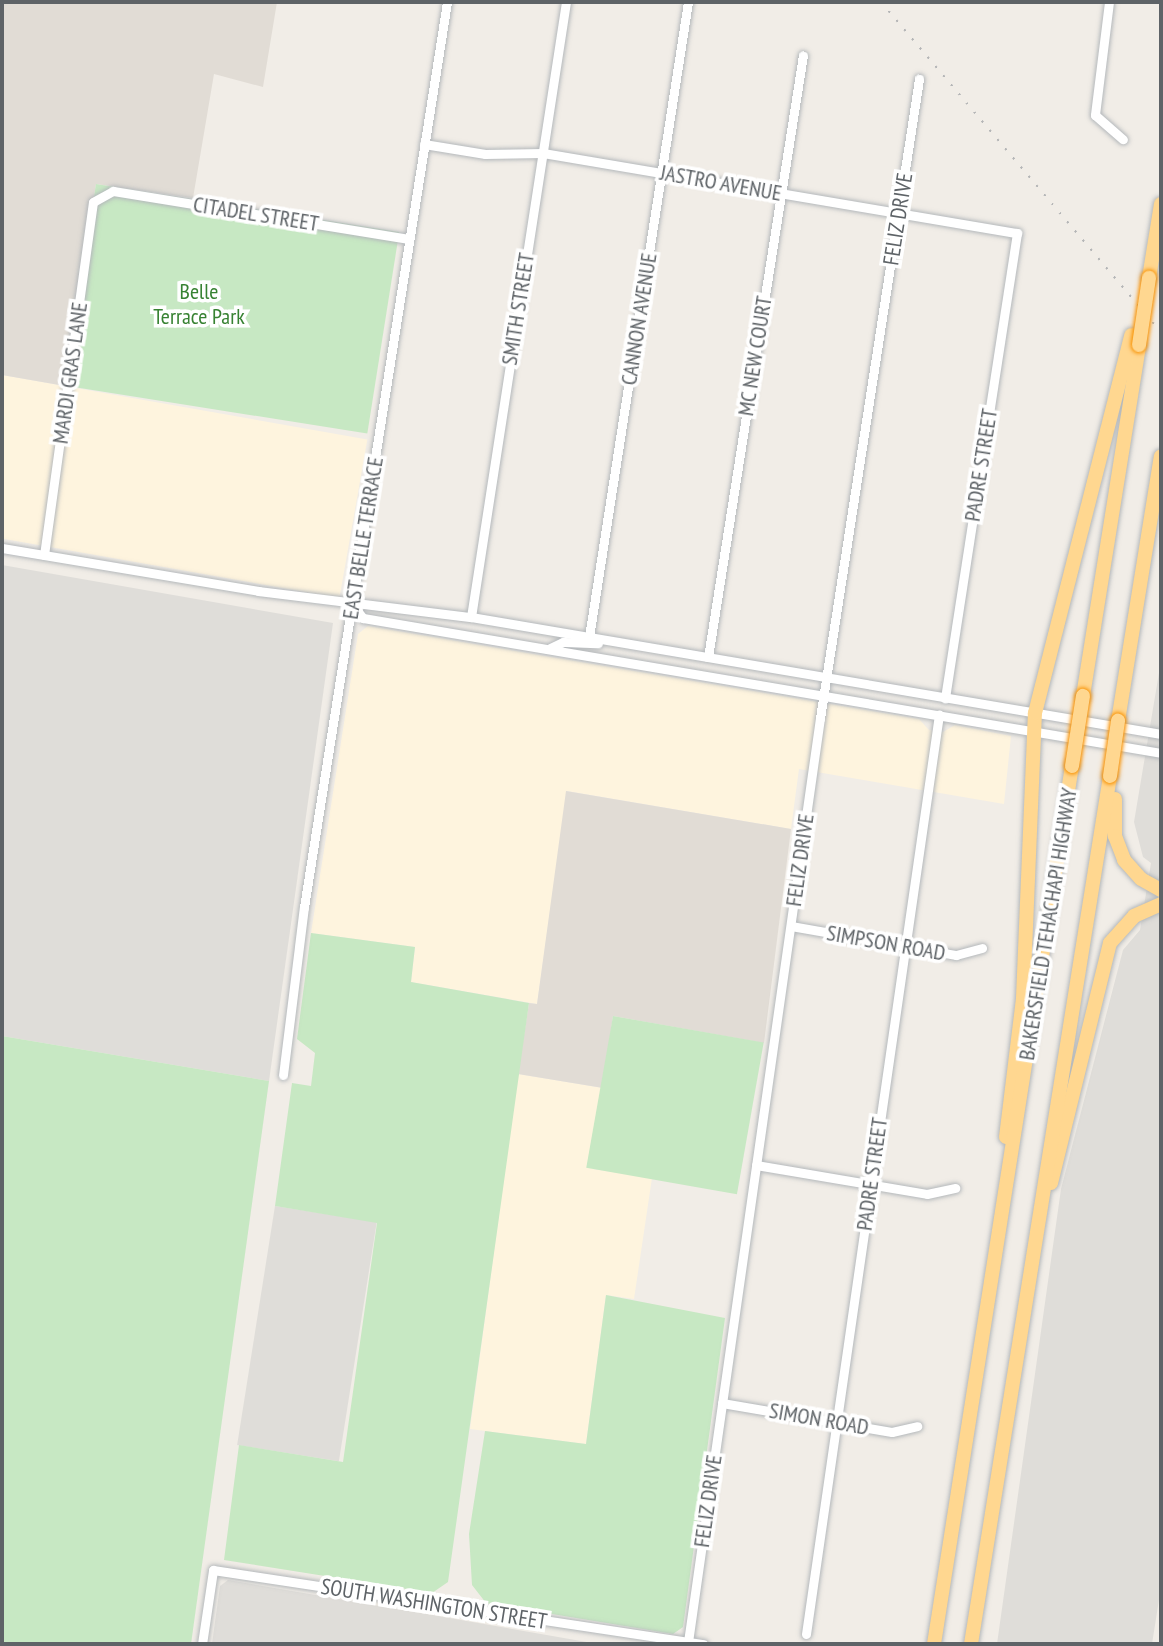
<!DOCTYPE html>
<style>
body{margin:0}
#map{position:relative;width:1163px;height:1646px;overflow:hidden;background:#f1ede7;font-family:"PT Sans Narrow",sans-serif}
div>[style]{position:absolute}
.commercial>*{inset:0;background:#fef4de;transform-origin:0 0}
.industrial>*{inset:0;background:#dfddd9;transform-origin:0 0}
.education>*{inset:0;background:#e1dcd5}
.green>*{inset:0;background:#c7e8c3;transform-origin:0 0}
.roads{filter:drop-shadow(0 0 2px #b4b8bb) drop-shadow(0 0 2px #b4b8bb)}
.minor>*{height:9px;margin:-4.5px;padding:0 4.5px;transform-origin:4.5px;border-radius:4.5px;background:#fff}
.highway>*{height:14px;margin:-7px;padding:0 7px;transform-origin:7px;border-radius:7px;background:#ffd790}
.rail>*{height:2px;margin-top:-1px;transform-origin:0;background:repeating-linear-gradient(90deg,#b5b6b7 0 2px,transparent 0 12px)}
.bridges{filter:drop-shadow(0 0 2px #f89100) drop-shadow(0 0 2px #f89100)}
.highway-bridge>*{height:14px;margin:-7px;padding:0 7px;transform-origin:7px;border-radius:7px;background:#ffd790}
span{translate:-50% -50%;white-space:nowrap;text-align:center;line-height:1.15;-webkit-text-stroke:7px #fff;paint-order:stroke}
.street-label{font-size:22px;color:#5e6367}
.park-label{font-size:22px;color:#378232}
.frame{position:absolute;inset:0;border:4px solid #5e6367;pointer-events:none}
</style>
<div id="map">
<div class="commercial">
<i style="left:2px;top:375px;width:371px;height:161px;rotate:10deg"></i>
<i style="clip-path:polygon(368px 626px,919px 719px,929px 730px,943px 732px,955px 725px,1011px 736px,1004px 804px,799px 769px,791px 829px,567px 791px,537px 1004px,411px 982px,415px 947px,311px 933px,358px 634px)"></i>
<i style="clip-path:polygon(518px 1074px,603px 1088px,593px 1169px,652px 1178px,634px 1299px,606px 1295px,586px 1444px,470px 1429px)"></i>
</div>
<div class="industrial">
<i style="clip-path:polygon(2px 565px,333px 623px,269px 1081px,2px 1036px)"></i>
<i style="clip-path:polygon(1161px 661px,1161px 1587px,1152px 1644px,997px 1644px,1061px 1189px,1123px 950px,1140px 930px,1151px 863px,1143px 857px,1134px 822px)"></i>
<i style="left:275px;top:1206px;width:103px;height:242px;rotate:9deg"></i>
<i style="clip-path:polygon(228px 1580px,438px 1616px,598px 1644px,212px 1644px,220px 1586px)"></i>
</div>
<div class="education">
<i style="clip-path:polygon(2px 2px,277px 2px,263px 87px,214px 74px,193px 198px,96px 184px,65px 386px,2px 375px)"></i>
<i style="clip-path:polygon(566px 791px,791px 829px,764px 1043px,613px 1016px,603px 1088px,518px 1074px,529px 1003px,537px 1004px)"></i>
</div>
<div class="green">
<i style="left:96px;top:184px;width:307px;height:204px;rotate:9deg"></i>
<i style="clip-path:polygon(311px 933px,415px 947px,411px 982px,529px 1003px,448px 1582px,432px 1593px,224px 1560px,239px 1445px,343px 1462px,377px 1223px,275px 1206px,292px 1083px,311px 1086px,315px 1053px,297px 1039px)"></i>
<i style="left:613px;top:1016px;width:153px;height:154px;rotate:10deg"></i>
<i style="clip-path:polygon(2px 1036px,269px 1081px,191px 1644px,2px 1644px)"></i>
<i style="clip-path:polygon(606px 1295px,725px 1318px,683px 1627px,673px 1634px,486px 1603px,472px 1585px,469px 1534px,485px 1431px,586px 1444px)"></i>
</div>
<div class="roads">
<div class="minor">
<i style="left:1109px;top:2px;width:114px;rotate:97.1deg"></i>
<i style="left:1095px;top:115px;width:37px;rotate:41deg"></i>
<i style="left:424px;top:144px;width:62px;rotate:9.3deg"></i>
<i style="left:485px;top:154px;width:58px;rotate:-1deg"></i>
<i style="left:543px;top:153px;width:481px;rotate:9.6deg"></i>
<i style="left:1017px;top:233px;width:471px;rotate:98.8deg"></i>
<i style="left:2px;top:548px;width:260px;rotate:9.5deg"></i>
<i style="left:258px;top:591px;width:215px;rotate:7deg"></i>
<i style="left:471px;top:617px;width:700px;rotate:9.62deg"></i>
<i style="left:44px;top:555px;width:356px;rotate:-82.1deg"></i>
<i style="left:93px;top:202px;width:23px;rotate:-29deg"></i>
<i style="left:113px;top:191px;width:300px;rotate:9.2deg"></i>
<i style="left:352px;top:604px;width:18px;rotate:52deg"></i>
<i style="left:363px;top:618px;width:809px;rotate:9.6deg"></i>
<i style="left:471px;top:617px;width:622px;rotate:-81.22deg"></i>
<i style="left:589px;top:637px;width:643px;rotate:-81.14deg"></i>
<i style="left:550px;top:648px;width:14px;rotate:-25deg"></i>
<i style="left:563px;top:642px;width:35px;rotate:2deg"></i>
<i style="left:708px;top:657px;width:609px;rotate:-81.03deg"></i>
<i style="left:791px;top:926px;width:168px;rotate:10deg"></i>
<i style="left:956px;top:955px;width:27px;rotate:-15deg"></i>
<i style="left:283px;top:1075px;width:169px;rotate:-82.9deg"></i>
<i style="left:304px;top:907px;width:916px;rotate:-81.02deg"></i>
<i style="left:756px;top:1165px;width:173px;rotate:9.6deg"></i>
<i style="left:927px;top:1194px;width:29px;rotate:-12deg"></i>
<i style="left:722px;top:1403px;width:172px;rotate:9.7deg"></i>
<i style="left:892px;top:1432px;width:26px;rotate:-13deg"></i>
<i style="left:806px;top:1634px;width:929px;rotate:-81.77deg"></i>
<i style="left:688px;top:1642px;width:933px;rotate:-81.87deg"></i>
<i style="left:820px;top:718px;width:647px;rotate:-81.19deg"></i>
<i style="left:202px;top:1644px;width:75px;rotate:-81.5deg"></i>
<i style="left:213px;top:1570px;width:496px;rotate:8.6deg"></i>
</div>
<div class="highway">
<i style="left:1149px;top:278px;width:75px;rotate:-80.8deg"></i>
<i style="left:1083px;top:696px;width:355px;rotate:-80.9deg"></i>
<i style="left:1118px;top:721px;width:268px;rotate:-80.8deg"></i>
<i style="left:1115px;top:799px;width:37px;rotate:90deg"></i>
<i style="left:1115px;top:836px;width:26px;rotate:69deg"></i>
<i style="left:1124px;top:860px;width:25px;rotate:48deg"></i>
<i style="left:1141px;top:879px;width:23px;rotate:29deg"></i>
<i style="left:1006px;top:1137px;width:140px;rotate:-83deg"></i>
<i style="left:1023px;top:998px;width:285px;rotate:-87.6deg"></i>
<i style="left:1035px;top:713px;width:390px;rotate:-75.7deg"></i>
<i style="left:1051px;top:1183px;width:247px;rotate:-76.2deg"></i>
<i style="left:1110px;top:943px;width:36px;rotate:-48deg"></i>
<i style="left:1134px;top:916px;width:30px;rotate:-24deg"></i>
<i style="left:934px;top:1644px;width:889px;rotate:-81.07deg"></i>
<i style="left:971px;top:1644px;width:879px;rotate:-80.9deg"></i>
</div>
</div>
<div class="rail">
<i style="left:881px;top:2px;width:433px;rotate:49.7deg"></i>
</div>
<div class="bridges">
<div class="highway-bridge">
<i style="left:1139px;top:345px;width:68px;rotate:-81.5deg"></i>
<i style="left:1072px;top:766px;width:71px;rotate:-81.1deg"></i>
<i style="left:1110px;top:776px;width:56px;rotate:-81.7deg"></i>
</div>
</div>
<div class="street-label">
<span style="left:721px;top:183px;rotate:10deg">JASTRO AVENUE</span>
<span style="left:256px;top:214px;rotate:9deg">CITADEL STREET</span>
<span style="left:898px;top:219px;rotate:-81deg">FELIZ DRIVE</span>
<span style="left:518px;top:309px;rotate:-81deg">SMITH STREET</span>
<span style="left:639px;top:319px;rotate:-81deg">CANNON AVENUE</span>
<span style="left:755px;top:356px;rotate:-81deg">MC NEW COURT</span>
<span style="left:70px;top:373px;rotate:-82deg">MARDI GRAS LANE</span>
<span style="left:981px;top:465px;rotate:-81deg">PADRE STREET</span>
<span style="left:363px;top:538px;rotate:-81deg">EAST BELLE TERRACE</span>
<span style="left:800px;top:860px;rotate:-82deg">FELIZ DRIVE</span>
<span style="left:1048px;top:924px;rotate:-81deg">BAKERSFIELD TEHACHAPI HIGHWAY</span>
<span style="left:886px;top:943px;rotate:10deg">SIMPSON ROAD</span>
<span style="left:872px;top:1174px;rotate:-82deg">PADRE STREET</span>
<span style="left:819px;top:1419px;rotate:10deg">SIMON ROAD</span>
<span style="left:708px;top:1501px;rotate:-82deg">FELIZ DRIVE</span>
<span style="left:434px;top:1604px;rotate:9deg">SOUTH WASHINGTON STREET</span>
</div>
<div class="park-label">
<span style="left:199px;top:304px">Belle<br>Terrace Park</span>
</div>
<div class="frame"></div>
</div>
